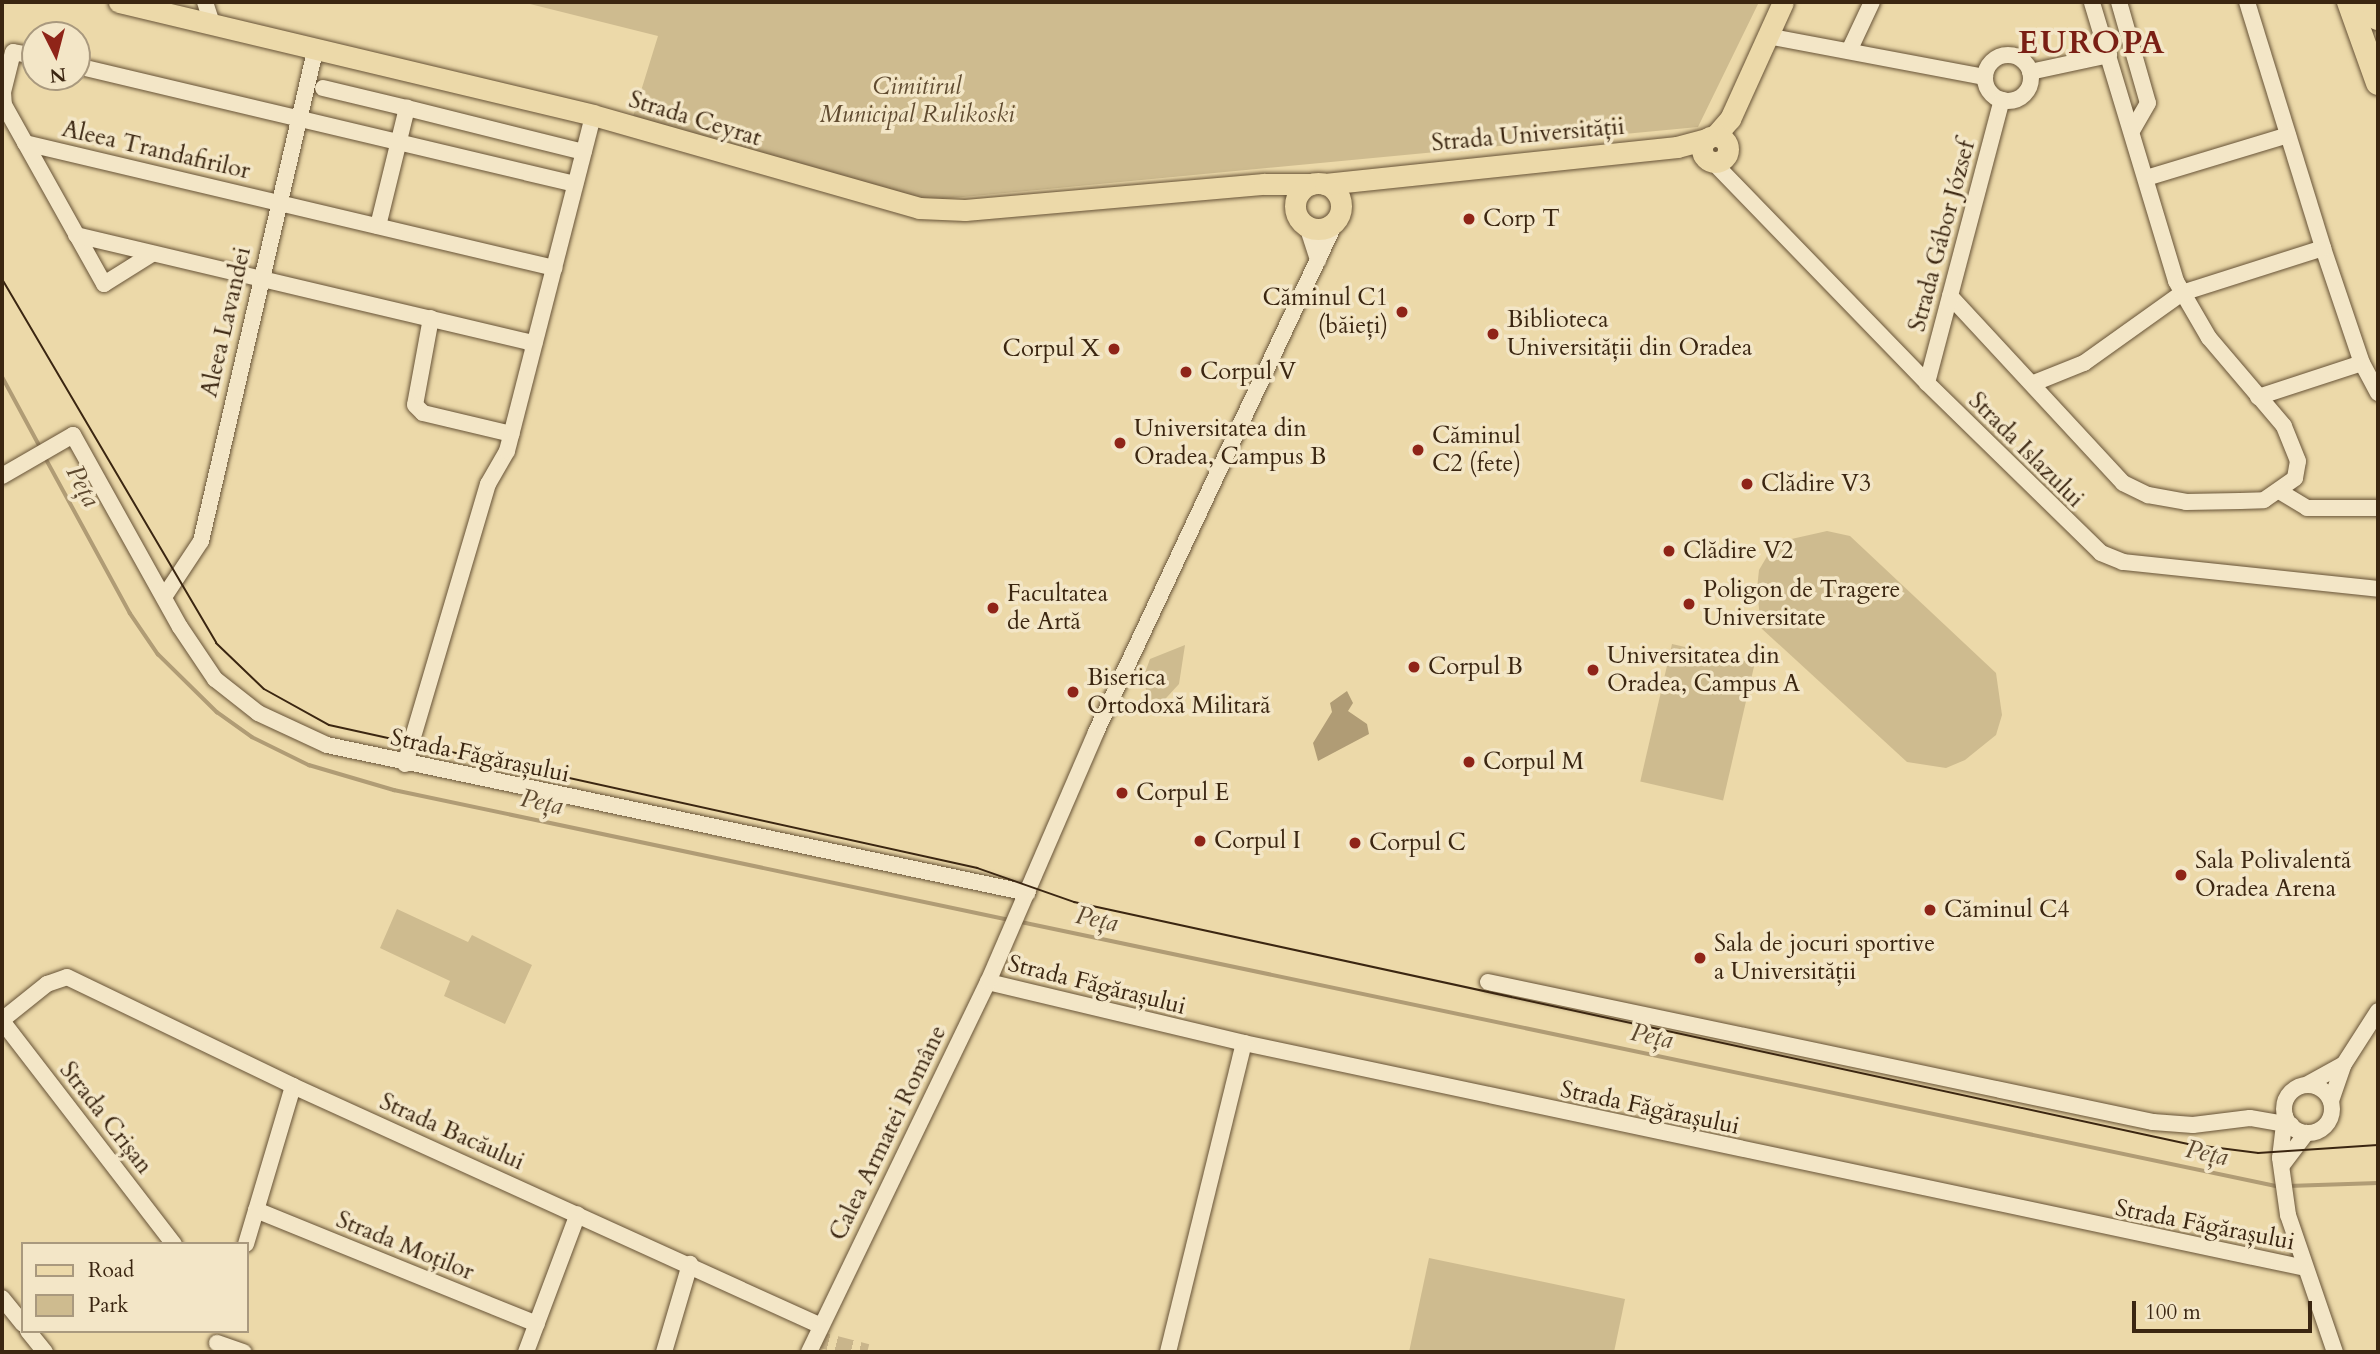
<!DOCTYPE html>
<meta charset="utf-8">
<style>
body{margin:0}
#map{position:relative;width:2380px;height:1354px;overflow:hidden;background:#ecd9a9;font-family:Cardo,serif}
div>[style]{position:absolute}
.green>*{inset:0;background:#cebb8f;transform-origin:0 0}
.water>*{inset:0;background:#b09c75}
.stream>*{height:3.5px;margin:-1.75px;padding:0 1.75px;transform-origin:1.75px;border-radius:1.75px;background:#b09c75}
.minor-tunnel>*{height:16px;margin-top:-8px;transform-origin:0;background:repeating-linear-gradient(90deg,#c9b58b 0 16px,transparent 0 24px)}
.roads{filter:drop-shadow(0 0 2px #675337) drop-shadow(0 0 2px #675337)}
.minor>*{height:16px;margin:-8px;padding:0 8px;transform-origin:8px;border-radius:8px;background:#f3e6c7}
.minor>.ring{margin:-8px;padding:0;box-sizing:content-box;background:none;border:16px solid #f3e6c7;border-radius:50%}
.major>*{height:21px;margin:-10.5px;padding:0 10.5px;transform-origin:10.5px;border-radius:10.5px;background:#ecd9a9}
.major>.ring{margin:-10.5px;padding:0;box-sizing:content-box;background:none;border:21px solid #ecd9a9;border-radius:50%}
.highway>*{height:24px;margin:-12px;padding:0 12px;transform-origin:12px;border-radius:12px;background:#ecd9a9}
.tram>*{height:2px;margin:-1px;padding:0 1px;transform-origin:1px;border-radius:1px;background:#3b2611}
.dots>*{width:19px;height:19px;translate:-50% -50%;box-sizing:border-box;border:4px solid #f3e6c7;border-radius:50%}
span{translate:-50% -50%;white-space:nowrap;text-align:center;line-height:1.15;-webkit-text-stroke:7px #f3e6c7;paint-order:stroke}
.park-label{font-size:24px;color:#604b30;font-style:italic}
.street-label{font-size:24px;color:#3b2611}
.poi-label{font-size:24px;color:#3b2611}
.left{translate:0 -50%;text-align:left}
.right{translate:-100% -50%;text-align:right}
.water-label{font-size:26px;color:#5e492f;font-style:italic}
.district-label{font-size:32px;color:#7a1f14;font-weight:700;letter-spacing:2px}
.frame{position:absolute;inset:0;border:4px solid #3b2611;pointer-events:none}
.legend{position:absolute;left:21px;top:1242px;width:228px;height:91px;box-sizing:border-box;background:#f3e6c7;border:2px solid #a9997e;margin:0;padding:9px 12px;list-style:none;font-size:21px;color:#3b2611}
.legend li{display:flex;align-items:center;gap:14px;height:35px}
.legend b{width:35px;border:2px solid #a9997e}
.north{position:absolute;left:21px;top:21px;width:70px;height:70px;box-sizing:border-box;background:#f3e6c7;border:2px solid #a9997e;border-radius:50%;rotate:174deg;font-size:19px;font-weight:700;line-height:28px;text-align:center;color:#3b2611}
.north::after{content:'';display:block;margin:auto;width:24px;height:32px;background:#8f2418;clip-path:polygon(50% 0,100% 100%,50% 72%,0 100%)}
.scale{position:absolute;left:2132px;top:1301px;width:180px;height:32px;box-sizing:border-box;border:4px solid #3b2611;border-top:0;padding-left:9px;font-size:21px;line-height:24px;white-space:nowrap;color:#3b2611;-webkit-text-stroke:5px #f3e6c7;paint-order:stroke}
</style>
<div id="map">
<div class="green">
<i style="clip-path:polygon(522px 2px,1759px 2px,1698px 127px,911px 202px,632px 120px,658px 36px)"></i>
<i style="clip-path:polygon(1827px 531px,1850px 536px,1996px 673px,2002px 715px,1996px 735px,1965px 760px,1946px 768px,1907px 762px,1761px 628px,1757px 589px,1759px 570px,1769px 553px,1787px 540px)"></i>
<i style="left:1672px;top:644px;width:85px;height:141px;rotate:13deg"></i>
<i style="clip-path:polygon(1185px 645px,1179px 684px,1156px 709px,1142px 681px,1150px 659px)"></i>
<i style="clip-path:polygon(397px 909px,468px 942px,472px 935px,532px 965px,505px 1024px,444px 996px,450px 981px,380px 948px)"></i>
<i style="clip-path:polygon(1429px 1258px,1625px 1299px,1614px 1352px,1409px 1352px)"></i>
</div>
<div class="water">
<i style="clip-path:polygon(1347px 691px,1353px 703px,1348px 711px,1367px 724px,1369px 734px,1318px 761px,1313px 743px,1332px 712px,1330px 703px)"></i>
</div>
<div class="stream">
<i style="left:2px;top:376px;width:82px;rotate:61.6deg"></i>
<i style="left:44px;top:455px;width:180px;rotate:61.4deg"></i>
<i style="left:130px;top:613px;width:50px;rotate:55.7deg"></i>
<i style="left:158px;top:654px;width:83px;rotate:44.5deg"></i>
<i style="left:217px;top:712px;width:43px;rotate:35.5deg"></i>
<i style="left:252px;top:737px;width:64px;rotate:26.2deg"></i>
<i style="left:309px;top:765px;width:89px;rotate:16.4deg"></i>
<i style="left:394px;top:790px;width:630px;rotate:11.92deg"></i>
<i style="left:1021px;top:922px;width:1288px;rotate:11.88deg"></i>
<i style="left:2288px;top:1186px;width:90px;rotate:-1.9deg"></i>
</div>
<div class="minor-tunnel">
<i style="left:813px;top:1338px;width:56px;rotate:14.5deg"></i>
</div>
<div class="roads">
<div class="minor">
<i style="left:205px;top:2px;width:23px;rotate:72deg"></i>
<i style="left:2119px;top:2px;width:105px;rotate:74deg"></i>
<i style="left:2148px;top:103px;width:32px;rotate:120deg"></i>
<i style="left:2247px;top:2px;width:257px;rotate:72.8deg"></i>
<i style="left:2323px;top:248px;width:121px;rotate:71.3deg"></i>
<i style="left:2362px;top:363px;width:34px;rotate:62deg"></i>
<i style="left:1767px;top:36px;width:222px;rotate:10.7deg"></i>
<i style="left:1849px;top:51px;width:54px;rotate:-64.9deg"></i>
<i class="ring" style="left:1985px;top:55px;width:30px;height:30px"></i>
<i style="left:35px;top:56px;width:22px;rotate:-170deg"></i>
<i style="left:13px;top:52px;width:41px;rotate:104deg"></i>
<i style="left:3px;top:92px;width:13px;rotate:86deg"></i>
<i style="left:4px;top:105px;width:205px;rotate:60.8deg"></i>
<i style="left:104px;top:284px;width:57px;rotate:-32deg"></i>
<i style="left:77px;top:66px;width:512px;rotate:13.33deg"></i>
<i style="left:2030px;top:72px;width:81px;rotate:-12.1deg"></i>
<i style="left:323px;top:88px;width:86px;rotate:13.4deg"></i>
<i style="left:25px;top:143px;width:544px;rotate:13.29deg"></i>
<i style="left:1713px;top:162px;width:308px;rotate:45.9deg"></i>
<i style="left:1927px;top:383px;width:243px;rotate:44.3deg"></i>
<i style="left:2101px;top:553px;width:24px;rotate:22deg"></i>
<i style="left:2123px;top:562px;width:256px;rotate:6deg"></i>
<i style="left:2146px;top:178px;width:148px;rotate:-16.8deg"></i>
<i style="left:378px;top:226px;width:122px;rotate:-76.2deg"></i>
<i style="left:407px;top:108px;width:182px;rotate:14deg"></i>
<i style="left:1307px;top:226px;width:36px;rotate:72deg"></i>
<i style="left:76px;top:235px;width:471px;rotate:13.3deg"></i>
<i style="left:1950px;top:296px;width:255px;rotate:47.2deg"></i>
<i style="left:2123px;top:483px;width:28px;rotate:26deg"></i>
<i style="left:2148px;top:495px;width:39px;rotate:10deg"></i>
<i style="left:2186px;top:502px;width:54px;rotate:-1.1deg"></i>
<i style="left:2240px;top:501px;width:24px;rotate:-2deg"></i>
<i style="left:2264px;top:500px;width:38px;rotate:-35deg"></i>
<i style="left:2295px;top:478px;width:17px;rotate:-80deg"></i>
<i style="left:2298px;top:461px;width:38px;rotate:-112deg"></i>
<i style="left:2284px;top:426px;width:116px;rotate:-130.4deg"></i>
<i style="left:2209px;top:338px;width:66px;rotate:-120.1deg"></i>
<i style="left:2176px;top:281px;width:291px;rotate:-106.8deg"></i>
<i style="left:431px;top:318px;width:88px;rotate:100.4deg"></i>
<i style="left:415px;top:405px;width:11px;rotate:45deg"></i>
<i style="left:423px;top:413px;width:91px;rotate:13.3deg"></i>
<i style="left:1927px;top:383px;width:293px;rotate:-75.2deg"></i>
<i style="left:2034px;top:383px;width:54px;rotate:-21.8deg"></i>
<i style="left:2084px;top:363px;width:120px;rotate:-35.5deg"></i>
<i style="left:2182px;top:293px;width:148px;rotate:-17.7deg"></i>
<i style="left:2258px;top:397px;width:109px;rotate:-18.1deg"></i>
<i style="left:2px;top:476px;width:82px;rotate:-30deg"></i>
<i style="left:73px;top:435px;width:220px;rotate:60.9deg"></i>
<i style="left:180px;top:627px;width:63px;rotate:56.1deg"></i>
<i style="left:215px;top:679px;width:55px;rotate:38.3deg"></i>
<i style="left:258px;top:713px;width:76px;rotate:24.9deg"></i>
<i style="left:327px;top:745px;width:716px;rotate:11.92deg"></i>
<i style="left:2279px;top:491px;width:33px;rotate:31deg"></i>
<i style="left:2307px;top:508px;width:71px"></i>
<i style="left:164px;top:597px;width:67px;rotate:-56.5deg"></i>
<i style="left:201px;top:541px;width:507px;rotate:-76.9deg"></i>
<i style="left:405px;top:764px;width:292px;rotate:-73.5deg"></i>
<i style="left:488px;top:484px;width:38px;rotate:-60deg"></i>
<i style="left:507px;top:451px;width:347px;rotate:-75.6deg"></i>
<i style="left:988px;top:982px;width:263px;rotate:13.4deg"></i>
<i style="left:1244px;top:1043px;width:1085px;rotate:11.97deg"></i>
<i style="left:1488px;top:982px;width:680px;rotate:11.89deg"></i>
<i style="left:2153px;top:1122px;width:40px;rotate:4.3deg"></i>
<i style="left:2193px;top:1125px;width:57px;rotate:-7deg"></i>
<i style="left:2250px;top:1118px;width:42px;rotate:9.7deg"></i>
<i style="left:2px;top:1020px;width:58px;rotate:-38.7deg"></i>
<i style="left:47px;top:984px;width:21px;rotate:-19deg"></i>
<i style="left:67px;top:977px;width:251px;rotate:25.7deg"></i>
<i style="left:293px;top:1086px;width:578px;rotate:24.44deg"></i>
<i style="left:2px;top:1021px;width:282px;rotate:52.4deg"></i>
<i style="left:2306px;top:1085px;width:43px;rotate:-28.9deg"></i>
<i class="ring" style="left:2284px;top:1085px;width:32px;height:32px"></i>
<i style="left:2331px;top:1101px;width:39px;rotate:-71deg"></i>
<i style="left:2344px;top:1064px;width:63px;rotate:-57.3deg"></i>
<i style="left:2285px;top:1116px;width:42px;rotate:96.8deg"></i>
<i style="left:2280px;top:1158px;width:58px;rotate:82deg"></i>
<i style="left:2288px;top:1215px;width:145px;rotate:71.1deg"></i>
<i style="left:2283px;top:1164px;width:39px;rotate:-53deg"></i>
<i style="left:256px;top:1210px;width:303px;rotate:22.1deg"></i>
<i style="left:246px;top:1244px;width:165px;rotate:-73.4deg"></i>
<i style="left:2px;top:1298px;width:33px;rotate:51deg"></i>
<i style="left:28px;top:1331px;width:27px;rotate:51deg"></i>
<i style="left:217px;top:1343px;width:28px;rotate:19deg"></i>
<i style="left:526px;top:1352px;width:147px;rotate:-69.4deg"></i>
<i style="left:664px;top:1352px;width:92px;rotate:-73.5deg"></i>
<i style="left:809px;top:1352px;width:411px;rotate:-64.2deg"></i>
<i style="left:988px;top:982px;width:272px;rotate:-66.6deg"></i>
<i style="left:1096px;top:732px;width:565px;rotate:-64.84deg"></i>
<i style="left:1168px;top:1352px;width:318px;rotate:-76.2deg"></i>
</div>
<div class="major">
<i style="left:119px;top:2px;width:487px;rotate:13.4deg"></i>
<i style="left:593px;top:115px;width:339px;rotate:15.9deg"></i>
<i style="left:919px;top:208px;width:46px;rotate:2.5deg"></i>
<i style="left:965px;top:210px;width:300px;rotate:-5deg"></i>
<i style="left:1264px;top:184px;width:47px"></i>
<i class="ring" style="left:1702px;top:136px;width:5px;height:5px"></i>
<i style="left:1715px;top:136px;width:23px;rotate:-49deg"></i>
<i style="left:1730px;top:119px;width:128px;rotate:-65.6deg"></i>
<i class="ring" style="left:1295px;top:183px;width:25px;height:25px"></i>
<i style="left:1325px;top:184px;width:354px;rotate:-6deg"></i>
<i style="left:1677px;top:147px;width:31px;rotate:-15deg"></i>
</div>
<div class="highway">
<i style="left:2349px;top:2px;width:86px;rotate:70.3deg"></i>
<i style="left:2373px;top:2px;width:17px;rotate:73deg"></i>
</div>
</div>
<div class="tram">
<i style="left:2px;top:279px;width:422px;rotate:59.5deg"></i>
<i style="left:216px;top:643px;width:66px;rotate:43.8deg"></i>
<i style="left:264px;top:689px;width:74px;rotate:29deg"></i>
<i style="left:329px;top:725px;width:664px;rotate:12.44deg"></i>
<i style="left:977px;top:868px;width:103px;rotate:19.3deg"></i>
<i style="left:1074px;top:902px;width:1140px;rotate:12.26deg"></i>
<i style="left:2188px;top:1144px;width:71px;rotate:7.3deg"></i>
<i style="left:2258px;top:1153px;width:120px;rotate:-3.8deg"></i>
</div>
<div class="dots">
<i style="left:1469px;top:219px;background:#8f2418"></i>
<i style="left:1402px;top:312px;background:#8f2418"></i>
<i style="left:1493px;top:334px;background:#8f2418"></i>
<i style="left:1114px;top:349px;background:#8f2418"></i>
<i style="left:1186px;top:372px;background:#8f2418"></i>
<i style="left:1120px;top:443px;background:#8f2418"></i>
<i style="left:1418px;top:450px;background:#8f2418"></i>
<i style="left:1747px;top:484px;background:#8f2418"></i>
<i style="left:1669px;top:551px;background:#8f2418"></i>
<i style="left:1689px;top:604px;background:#8f2418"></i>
<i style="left:993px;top:608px;background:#8f2418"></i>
<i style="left:1414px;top:667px;background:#8f2418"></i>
<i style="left:1593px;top:670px;background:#8f2418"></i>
<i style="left:1073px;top:692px;background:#8f2418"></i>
<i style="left:1469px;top:762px;background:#8f2418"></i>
<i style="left:1122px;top:793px;background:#8f2418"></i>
<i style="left:1200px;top:841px;background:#8f2418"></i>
<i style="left:1355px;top:843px;background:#8f2418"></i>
<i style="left:2181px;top:875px;background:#8f2418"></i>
<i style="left:1930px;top:910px;background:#8f2418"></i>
<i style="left:1700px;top:958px;background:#8f2418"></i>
</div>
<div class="park-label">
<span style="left:917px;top:101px">Cimitirul<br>Municipal Rulikoski</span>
</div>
<div class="street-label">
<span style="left:695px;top:119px;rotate:17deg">Strada Ceyrat</span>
<span style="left:1528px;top:135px;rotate:-5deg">Strada Universității</span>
<span style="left:156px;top:150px;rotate:13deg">Aleea Trandafirilor</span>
<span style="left:1942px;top:236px;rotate:-75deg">Strada Gábor József</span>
<span style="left:226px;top:322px;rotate:-77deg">Aleea Lavandei</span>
<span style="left:2026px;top:450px;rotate:45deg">Strada Islazului</span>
<span style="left:480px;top:756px;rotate:12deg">Strada Făgărașului</span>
<span style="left:1097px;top:985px;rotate:14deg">Strada Făgărașului</span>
<span style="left:1650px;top:1108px;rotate:12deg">Strada Făgărașului</span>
<span style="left:106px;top:1118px;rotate:52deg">Strada Crișan</span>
<span style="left:452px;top:1132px;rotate:24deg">Strada Bacăului</span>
<span style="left:888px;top:1133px;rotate:-64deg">Calea Armatei Române</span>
<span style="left:2205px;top:1225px;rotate:11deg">Strada Făgărașului</span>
<span style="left:405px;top:1246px;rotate:22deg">Strada Moților</span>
</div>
<div class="poi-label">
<span class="left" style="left:1483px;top:219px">Corp T</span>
<span class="right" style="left:1388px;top:312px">Căminul C1<br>(băieți)</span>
<span class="left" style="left:1507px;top:334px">Biblioteca<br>Universității din Oradea</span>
<span class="right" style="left:1100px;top:349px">Corpul X</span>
<span class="left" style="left:1200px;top:372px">Corpul V</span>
<span class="left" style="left:1134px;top:443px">Universitatea din<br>Oradea, Campus B</span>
<span class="left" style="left:1432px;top:450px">Căminul<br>C2 (fete)</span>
<span class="left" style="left:1761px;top:484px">Clădire V3</span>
<span class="left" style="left:1683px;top:551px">Clădire V2</span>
<span class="left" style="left:1703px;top:604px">Poligon de Tragere<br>Universitate</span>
<span class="left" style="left:1007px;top:608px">Facultatea<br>de Artă</span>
<span class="left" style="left:1607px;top:670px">Universitatea din<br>Oradea, Campus A</span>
<span class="left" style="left:1428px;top:667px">Corpul B</span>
<span class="left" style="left:1087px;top:692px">Biserica<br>Ortodoxă Militară</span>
<span class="left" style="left:1483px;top:762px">Corpul M</span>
<span class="left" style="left:1136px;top:793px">Corpul E</span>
<span class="left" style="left:1214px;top:841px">Corpul I</span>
<span class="left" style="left:1369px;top:843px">Corpul C</span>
<span class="left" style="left:2195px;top:875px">Sala Polivalentă<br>Oradea Arena</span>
<span class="left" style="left:1944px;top:910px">Căminul C4</span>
<span class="left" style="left:1714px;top:958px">Sala de jocuri sportive<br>a Universității</span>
</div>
<div class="water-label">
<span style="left:83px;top:486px;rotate:62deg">Peța</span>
<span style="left:542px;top:802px;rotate:12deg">Peța</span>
<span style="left:1097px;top:919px;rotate:12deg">Peța</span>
<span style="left:1652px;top:1036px;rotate:12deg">Peța</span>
<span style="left:2207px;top:1153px;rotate:12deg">Peța</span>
</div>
<div class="district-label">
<span style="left:2092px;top:43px">EUROPA</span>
</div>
<div class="frame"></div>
<ul class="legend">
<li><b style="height:9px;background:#ecd9a9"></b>Road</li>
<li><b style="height:19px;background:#cebb8f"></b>Park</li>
</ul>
<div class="north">N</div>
<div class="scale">100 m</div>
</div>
